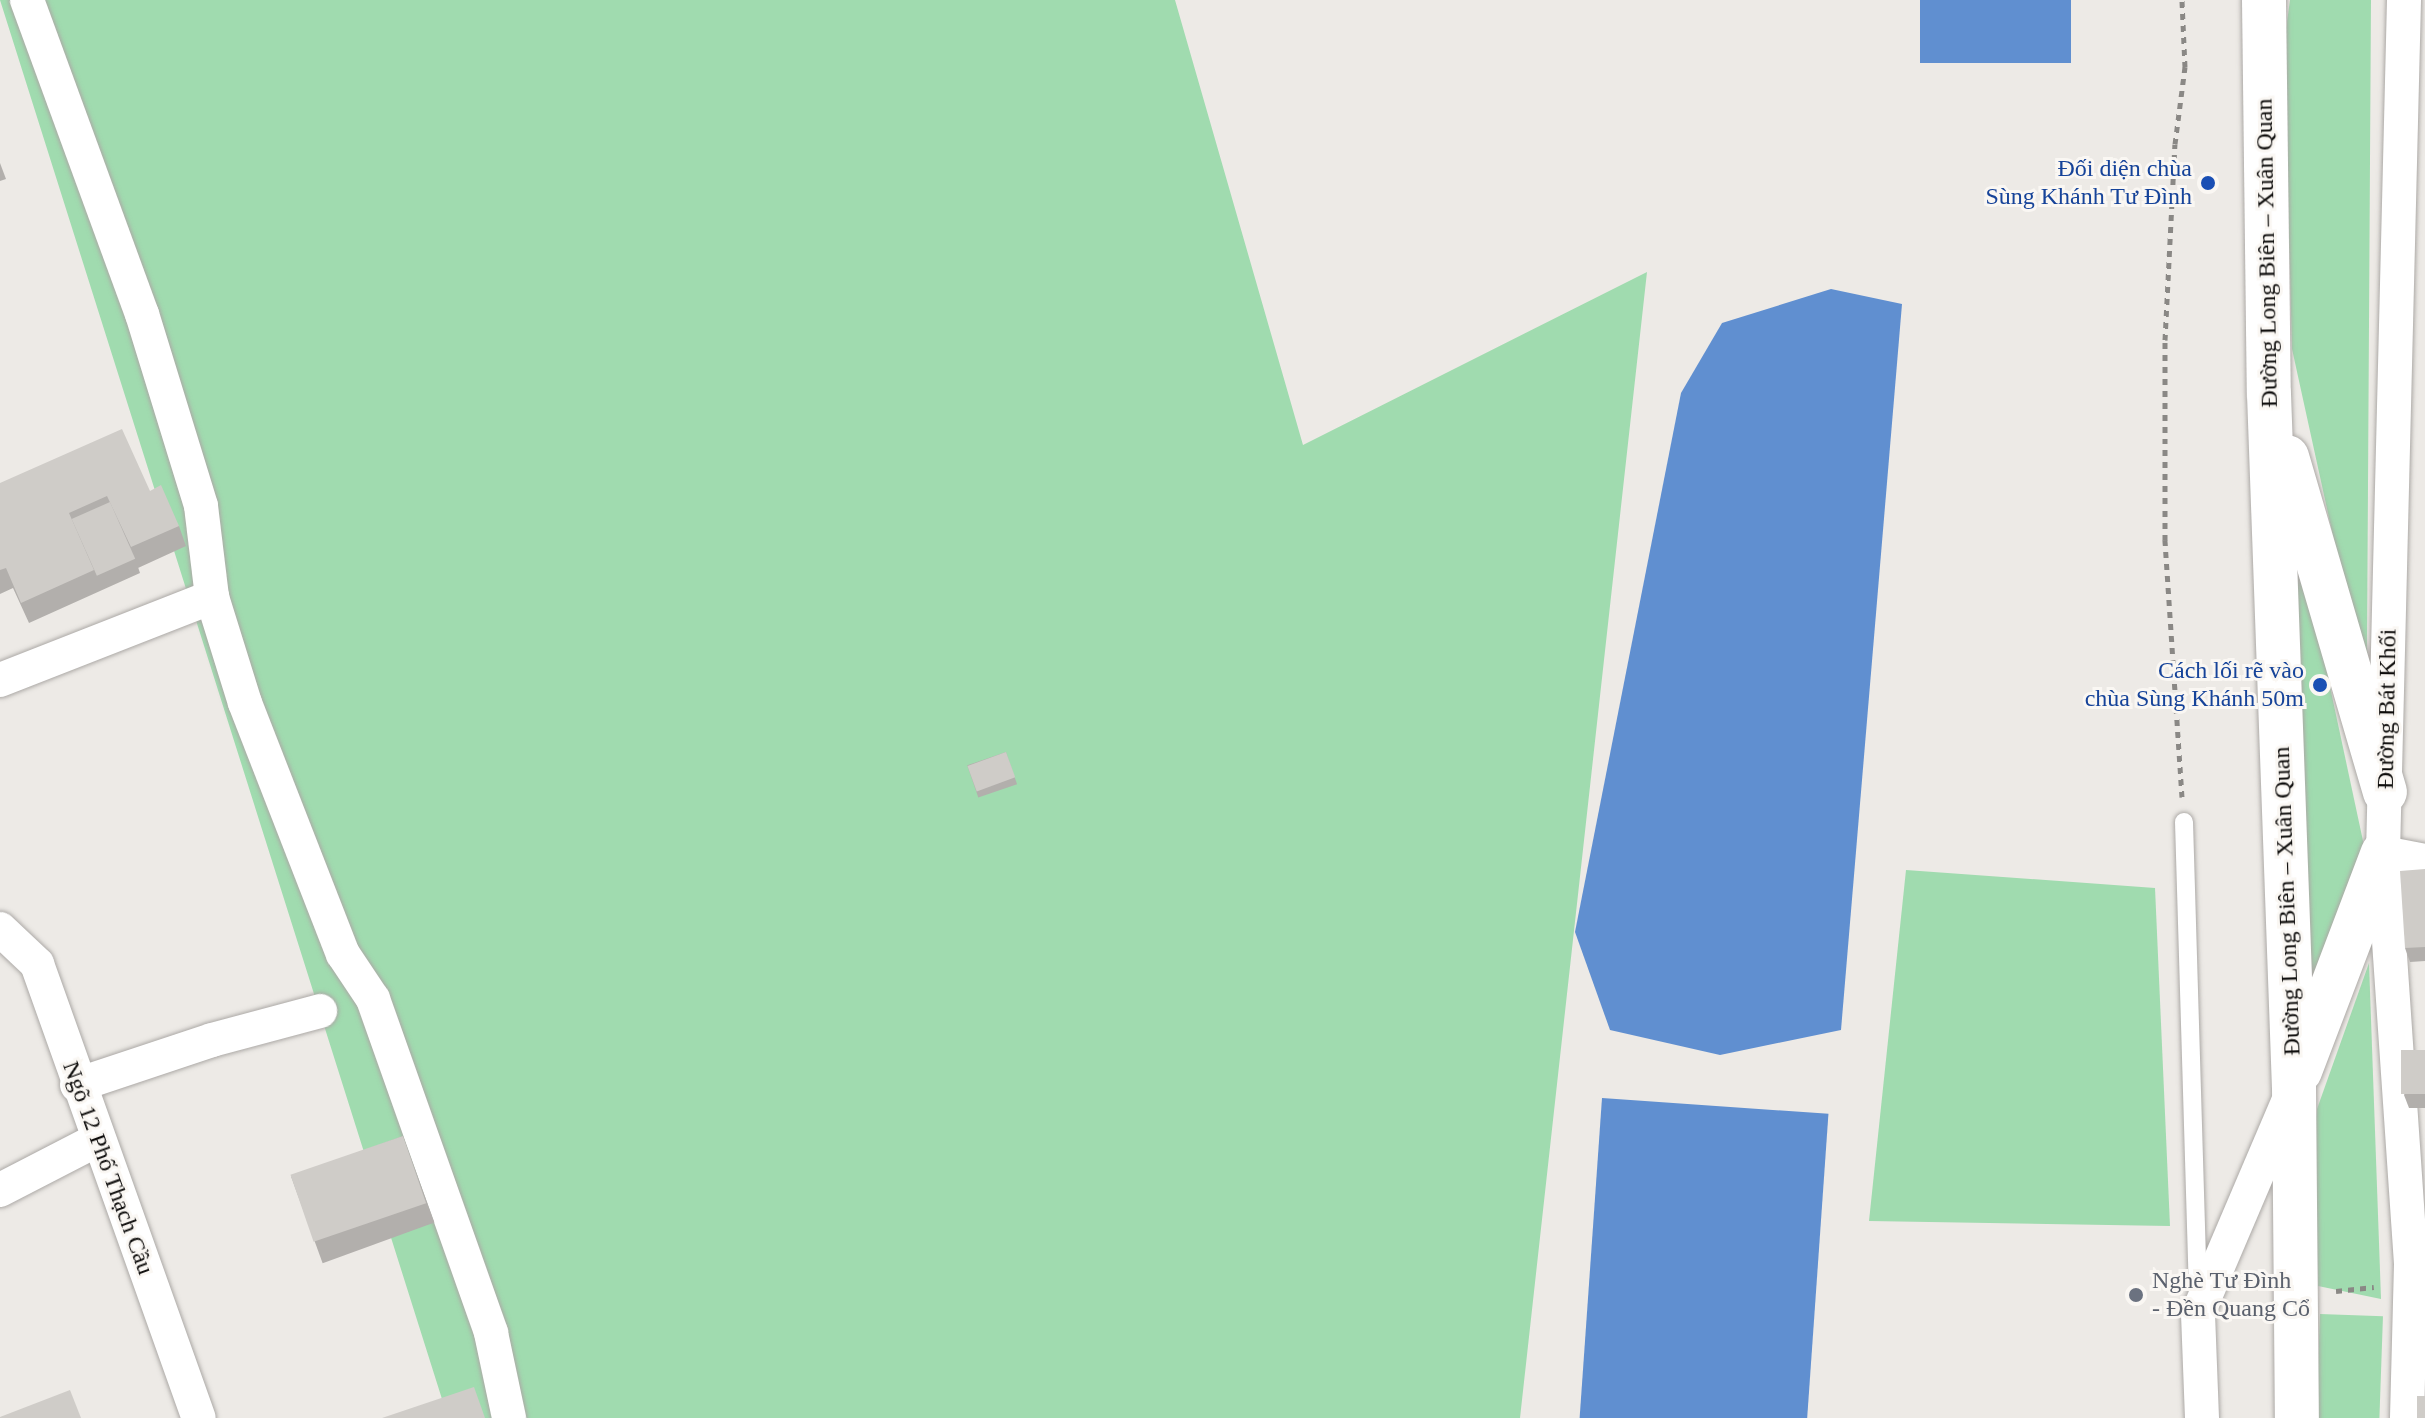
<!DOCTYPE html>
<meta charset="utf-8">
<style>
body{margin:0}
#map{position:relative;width:2425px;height:1418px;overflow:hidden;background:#edeae6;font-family:Georgia,serif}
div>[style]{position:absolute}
.green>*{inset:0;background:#a0dbaf;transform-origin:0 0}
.water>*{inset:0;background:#608fd0;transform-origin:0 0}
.path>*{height:5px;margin-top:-2.5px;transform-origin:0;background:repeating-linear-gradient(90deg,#8a8885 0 6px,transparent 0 12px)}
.roads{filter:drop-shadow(0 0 2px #aca9a6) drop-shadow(0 0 2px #aca9a6)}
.service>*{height:18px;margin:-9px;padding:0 9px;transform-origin:9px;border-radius:9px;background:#fff}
.minor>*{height:34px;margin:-17px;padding:0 17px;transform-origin:17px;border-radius:17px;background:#fff}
.primary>*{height:44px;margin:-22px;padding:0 22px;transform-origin:22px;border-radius:22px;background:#fff}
.wall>*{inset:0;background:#b2afac;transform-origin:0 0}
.building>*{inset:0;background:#cfccc8;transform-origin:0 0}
.dots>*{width:22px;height:22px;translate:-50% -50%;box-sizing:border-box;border:4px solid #faf7f3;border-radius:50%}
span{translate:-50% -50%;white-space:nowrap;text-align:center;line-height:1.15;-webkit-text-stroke:6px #faf7f3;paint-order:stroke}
.transit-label{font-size:24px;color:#164399}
.right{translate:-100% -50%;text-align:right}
.street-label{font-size:24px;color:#0d0c0b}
.worship-label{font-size:24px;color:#5b616d}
.left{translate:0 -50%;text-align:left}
</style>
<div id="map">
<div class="green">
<i style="clip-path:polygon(0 0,1175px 0,1303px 445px,1647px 272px,1520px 1418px,448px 1418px)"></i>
<i style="clip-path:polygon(2290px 0,2371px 0,2367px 648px,2377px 737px,2292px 349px,2284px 44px)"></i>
<i style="clip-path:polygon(2292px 509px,2363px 841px,2364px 870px,2310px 1023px)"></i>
<i style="clip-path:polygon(1906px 870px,2155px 888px,2170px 1226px,1869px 1221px)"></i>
<i style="clip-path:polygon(2369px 963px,2381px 1299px,2318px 1286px,2313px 1145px,2317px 1109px)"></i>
<i style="left:2320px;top:1314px;width:63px;height:104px;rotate:2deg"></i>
</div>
<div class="water">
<i style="left:1920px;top:0;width:151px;height:63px"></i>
<i style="clip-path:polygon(1831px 289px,1902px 304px,1841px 1030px,1720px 1055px,1610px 1030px,1575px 932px,1681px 393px,1722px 323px)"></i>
<i style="left:1602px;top:1098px;width:227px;height:323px;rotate:4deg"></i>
</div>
<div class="path">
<i style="left:2182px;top:797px;width:258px;rotate:-93.8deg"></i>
<i style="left:2165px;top:540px;width:200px;rotate:-90deg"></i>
<i style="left:2165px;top:340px;width:196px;rotate:-87.1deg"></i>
<i style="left:2175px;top:144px;width:78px;rotate:-82.6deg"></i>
<i style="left:2185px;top:67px;width:67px;rotate:-92.6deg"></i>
<i style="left:2336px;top:1291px;width:38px;rotate:-6deg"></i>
</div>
<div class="roads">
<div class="service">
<i style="left:2184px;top:822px;width:473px;rotate:88.3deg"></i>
</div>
<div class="minor">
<i style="left:27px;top:0;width:334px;rotate:69.9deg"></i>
<i style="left:142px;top:314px;width:201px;rotate:72.9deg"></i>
<i style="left:201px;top:506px;width:92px;rotate:83.1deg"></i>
<i style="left:2404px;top:0;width:853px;rotate:91.41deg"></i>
<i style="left:2383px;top:853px;width:412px;rotate:86.1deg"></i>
<i style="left:2411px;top:1264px;width:154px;rotate:91.5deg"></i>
<i style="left:0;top:680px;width:228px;rotate:-21.4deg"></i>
<i style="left:212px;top:597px;width:111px;rotate:72.7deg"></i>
<i style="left:245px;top:703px;width:269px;rotate:68.7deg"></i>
<i style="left:343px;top:954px;width:54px;rotate:56.3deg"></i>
<i style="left:373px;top:999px;width:354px;rotate:70.5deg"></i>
<i style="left:491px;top:1333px;width:87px;rotate:78deg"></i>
<i style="left:2383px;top:853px;width:43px;rotate:10.8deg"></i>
<i style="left:0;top:929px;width:51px;rotate:43.4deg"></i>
<i style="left:37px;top:964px;width:482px;rotate:70.4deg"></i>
<i style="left:77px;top:1085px;width:142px;rotate:-18.4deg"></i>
<i style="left:212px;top:1040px;width:112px;rotate:-15deg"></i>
<i style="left:0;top:1190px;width:109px;rotate:-27.3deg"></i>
<i style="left:2202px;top:1418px;width:105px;rotate:-92.2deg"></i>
<i style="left:2198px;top:1313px;width:235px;rotate:-66.9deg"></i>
</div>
<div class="primary">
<i style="left:2264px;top:0;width:394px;rotate:89.3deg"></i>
<i style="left:2269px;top:394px;width:694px;rotate:87.94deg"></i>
<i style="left:2294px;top:1088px;width:330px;rotate:89.5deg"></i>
<i style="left:2287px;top:457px;width:349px;rotate:73.7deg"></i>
<i style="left:2300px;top:1071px;width:233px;rotate:-69.2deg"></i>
</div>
</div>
<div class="wall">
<i style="clip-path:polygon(0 163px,6px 179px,0 181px)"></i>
<i style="clip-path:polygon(0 483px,150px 491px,179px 526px,186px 546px,138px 568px,138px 567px,140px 573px,29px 623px,13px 588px,0 594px)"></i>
<i style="left:1006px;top:752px;width:34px;height:41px;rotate:71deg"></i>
<i style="clip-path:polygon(2425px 869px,2425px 961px,2410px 962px,2405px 948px)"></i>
<i style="clip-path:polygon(2425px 1050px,2425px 1108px,2409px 1108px,2404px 1095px)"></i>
<i style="left:403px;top:1136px;width:92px;height:119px;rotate:70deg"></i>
</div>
<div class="building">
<i style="clip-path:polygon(122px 429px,150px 491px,161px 485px,179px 526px,131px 547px,107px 496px,69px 513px,94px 570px,21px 603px,6px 568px,0 570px,0 483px)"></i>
<i style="left:110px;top:502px;width:62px;height:42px;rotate:66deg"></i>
<i style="left:1006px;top:752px;width:27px;height:41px;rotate:70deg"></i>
<i style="clip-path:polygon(2425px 869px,2425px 947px,2405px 948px,2400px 871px)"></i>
<i style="left:2425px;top:1050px;width:44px;height:24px;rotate:90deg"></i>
<i style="left:403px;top:1136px;width:71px;height:119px;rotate:71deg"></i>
<i style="clip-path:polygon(474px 1387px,485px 1418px,382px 1418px)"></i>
<i style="clip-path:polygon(70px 1390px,81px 1418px,0 1418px,0 1417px)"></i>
<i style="left:2417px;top:1396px;width:8px;height:22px"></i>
</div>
<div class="dots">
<i style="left:2208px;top:183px;background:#1a4fb4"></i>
<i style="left:2320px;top:685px;background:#1a4fb4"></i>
<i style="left:2136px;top:1295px;background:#6b7280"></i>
</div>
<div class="transit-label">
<span class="right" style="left:2192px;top:183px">Đối diện chùa<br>Sùng Khánh Tư Đình</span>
<span class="right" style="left:2304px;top:685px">Cách lối rẽ vào<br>chùa Sùng Khánh 50m</span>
</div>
<div class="street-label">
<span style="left:2267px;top:253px;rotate:-91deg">Đường Long Biên – Xuân Quan</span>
<span style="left:2387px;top:709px;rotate:-89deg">Đường Bát Khối</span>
<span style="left:2287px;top:901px;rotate:-92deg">Đường Long Biên – Xuân Quan</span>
<span style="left:108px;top:1168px;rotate:70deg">Ngõ 12 Phố Thạch Cầu</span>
</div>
<div class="worship-label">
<span class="left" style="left:2152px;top:1295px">Nghè Tư Đình<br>- Đền Quang Cổ</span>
</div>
</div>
